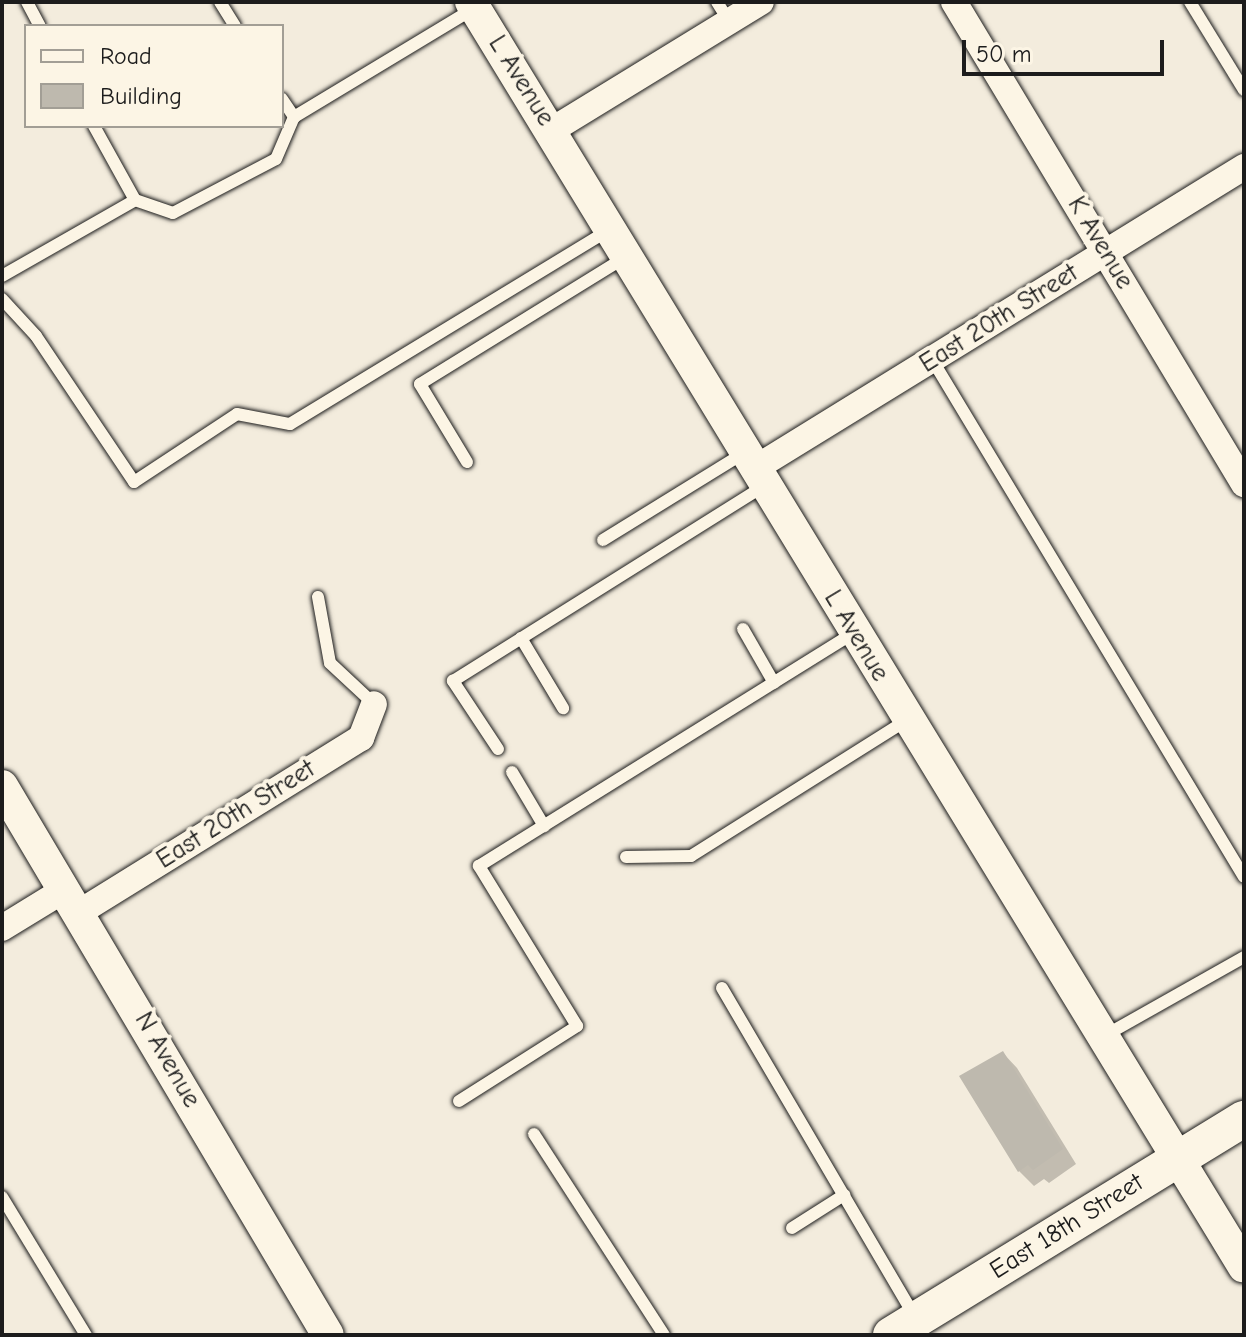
<!DOCTYPE html>
<style>
body{margin:0}
#map{position:relative;width:1246px;height:1337px;overflow:hidden;background:#f3ecdd;font-family:"Comic Neue",sans-serif}
div>[style]{position:absolute}
.shadow>*{inset:0;background:#0003}
.building>*{inset:0;background:#beb9ae}
.roads{filter:drop-shadow(0 0 2px #1c1c1c) drop-shadow(0 0 2px #1c1c1c)}
.service>*{height:12px;margin:-6px;padding:0 6px;transform-origin:6px;border-radius:6px;background:#fcf5e5}
.minor>*{height:26px;margin:-13px;padding:0 13px;transform-origin:13px;border-radius:13px;background:#fcf5e5}
.tertiary>*{height:32px;margin:-16px;padding:0 16px;transform-origin:16px;border-radius:16px;background:#fcf5e5}
.secondary>*{height:36px;margin:-18px;padding:0 18px;transform-origin:18px;border-radius:18px;background:#fcf5e5}
span{translate:-50% -50%;white-space:nowrap;text-align:center;line-height:1.15;-webkit-text-stroke:8px #fcf5e5;paint-order:stroke}
.street-label{font-size:26px;color:#1c1c1c}
.frame{position:absolute;inset:0;border:4px solid #1c1c1c;pointer-events:none}
.legend{position:absolute;left:24px;top:24px;width:260px;height:104px;box-sizing:border-box;background:#fcf5e5;border:2px solid #a29e95;margin:0;padding:10px 14px;list-style:none;font-size:24px;color:#1c1c1c}
.legend li{display:flex;align-items:center;gap:16px;height:40px}
.legend b{width:40px;border:2px solid #a29e95}
.scale{position:absolute;left:962px;top:40px;width:202px;height:36px;box-sizing:border-box;border:4px solid #1c1c1c;border-top:0;padding-left:10px;font-size:24px;line-height:28px;white-space:nowrap;color:#1c1c1c;-webkit-text-stroke:6px #fcf5e5;paint-order:stroke}
</style>
<div id="map">
<div class="shadow">
<i style="clip-path:polygon(1003px 1053px,1017px 1068px,1076px 1164px,1049px 1183px,1044px 1179px,1034px 1186px,1019px 1171px)"></i>
</div>
<div class="building">
<i style="clip-path:polygon(1003px 1051px,1063px 1149px,1033px 1170px,1028px 1165px,1018px 1172px,959px 1076px)"></i>
</div>
<div class="roads">
<div class="service">
<i style="left:27px;top:2px;width:27px;rotate:62deg"></i>
<i style="left:220px;top:2px;width:28px;rotate:58deg"></i>
<i style="left:717px;top:2px;width:22px;rotate:58deg"></i>
<i style="left:1190px;top:2px;width:103px;rotate:58.5deg"></i>
<i style="left:282px;top:99px;width:22px;rotate:56deg"></i>
<i style="left:294px;top:117px;width:211px;rotate:-31.1deg"></i>
<i style="left:135px;top:200px;width:40px;rotate:18.9deg"></i>
<i style="left:173px;top:213px;width:116px;rotate:-27.7deg"></i>
<i style="left:276px;top:159px;width:46px;rotate:-66.8deg"></i>
<i style="left:2px;top:276px;width:153px;rotate:-29.7deg"></i>
<i style="left:135px;top:200px;width:85px;rotate:-119deg"></i>
<i style="left:2px;top:299px;width:50px;rotate:47.4deg"></i>
<i style="left:36px;top:336px;width:176px;rotate:56.1deg"></i>
<i style="left:134px;top:482px;width:123px;rotate:-33.4deg"></i>
<i style="left:237px;top:414px;width:54px;rotate:10.7deg"></i>
<i style="left:290px;top:424px;width:373px;rotate:-31.3deg"></i>
<i style="left:933px;top:361px;width:602px;rotate:58.92deg"></i>
<i style="left:467px;top:462px;width:91px;rotate:-121.1deg"></i>
<i style="left:420px;top:384px;width:242px;rotate:-31.7deg"></i>
<i style="left:603px;top:540px;width:166px;rotate:-31.7deg"></i>
<i style="left:318px;top:597px;width:67px;rotate:79.7deg"></i>
<i style="left:330px;top:663px;width:60px;rotate:43deg"></i>
<i style="left:743px;top:629px;width:62px;rotate:60.1deg"></i>
<i style="left:521px;top:638px;width:82px;rotate:59deg"></i>
<i style="left:498px;top:749px;width:82px;rotate:-123.5deg"></i>
<i style="left:453px;top:681px;width:367px;rotate:-32.1deg"></i>
<i style="left:512px;top:772px;width:63px;rotate:59.3deg"></i>
<i style="left:626px;top:857px;width:65px;rotate:-0.9deg"></i>
<i style="left:691px;top:856px;width:255px;rotate:-32.2deg"></i>
<i style="left:722px;top:988px;width:381px;rotate:59.6deg"></i>
<i style="left:1104px;top:1036px;width:161px;rotate:-29.4deg"></i>
<i style="left:459px;top:1101px;width:140px;rotate:-32.4deg"></i>
<i style="left:577px;top:1026px;width:188px;rotate:-121.5deg"></i>
<i style="left:479px;top:866px;width:441px;rotate:-31.9deg"></i>
<i style="left:534px;top:1134px;width:239px;rotate:57.1deg"></i>
<i style="left:2px;top:1197px;width:162px;rotate:58.7deg"></i>
<i style="left:792px;top:1228px;width:62px;rotate:-32.4deg"></i>
</div>
<div class="minor">
<i style="left:954px;top:2px;width:563px;rotate:58.97deg"></i>
<i style="left:552px;top:130px;width:245px;rotate:-31.5deg"></i>
<i style="left:754px;top:469px;width:576px;rotate:-31.65deg"></i>
<i style="left:80px;top:912px;width:331px;rotate:-31.8deg"></i>
<i style="left:361px;top:738px;width:36px;rotate:-69deg"></i>
<i style="left:2px;top:928px;width:73px;rotate:-31.5deg"></i>
</div>
<div class="tertiary">
<i style="left:471px;top:2px;width:1482px;rotate:58.57deg"></i>
<i style="left:2px;top:786px;width:638px;rotate:59.3deg"></i>
</div>
<div class="secondary">
<i style="left:891px;top:1335px;width:414px;rotate:-31.5deg"></i>
</div>
</div>
<div class="street-label">
<span style="left:521px;top:81px;rotate:58deg">L Avenue</span>
<span style="left:1100px;top:243px;rotate:59deg">K Avenue</span>
<span style="left:999px;top:319px;rotate:-32deg">East 20th Street</span>
<span style="left:856px;top:636px;rotate:59deg">L Avenue</span>
<span style="left:236px;top:815px;rotate:-32deg">East 20th Street</span>
<span style="left:167px;top:1060px;rotate:60deg">N Avenue</span>
<span style="left:1067px;top:1227px;rotate:-32deg">East 18th Street</span>
</div>
<div class="frame"></div>
<ul class="legend">
<li><b style="height:10px;background:#fcf5e5"></b>Road</li>
<li><b style="height:22px;background:#beb9ae"></b>Building</li>
</ul>
<div class="scale">50 m</div>
</div>
